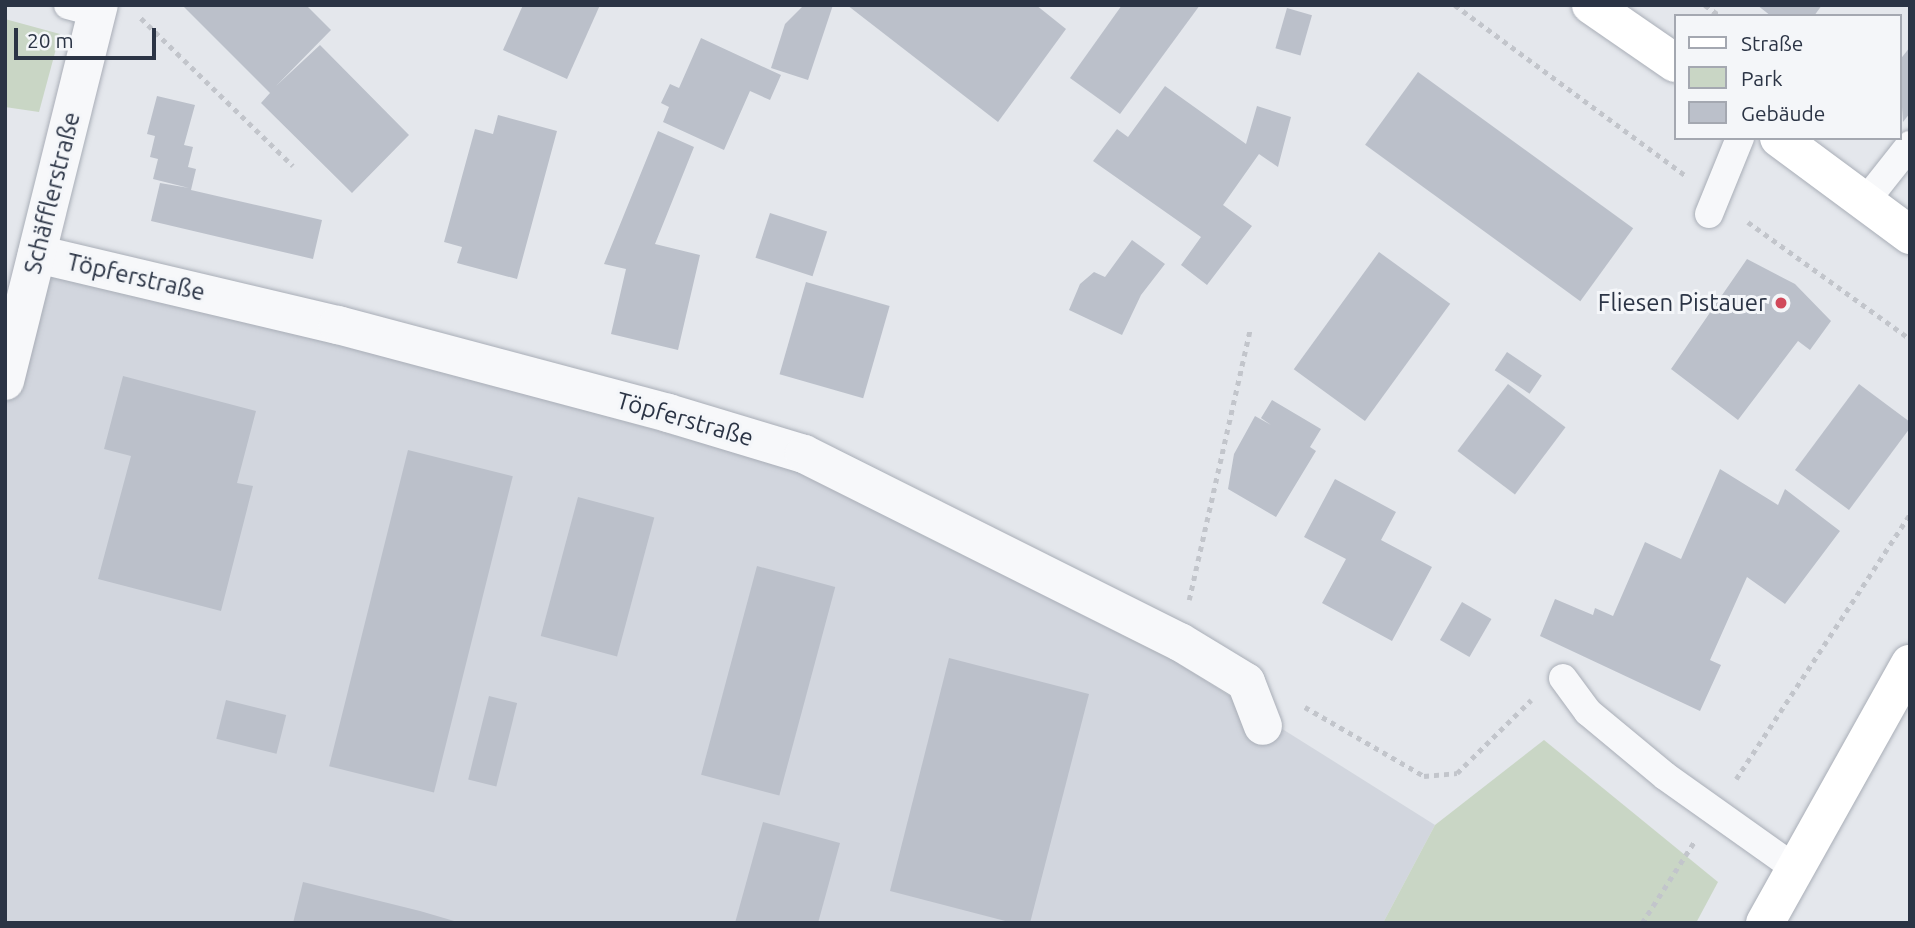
<!DOCTYPE html>
<meta charset="utf-8">
<style>
body{margin:0}
#map{position:relative;width:1915px;height:928px;overflow:hidden;background:#e4e7ec;font-family:Ubuntu,sans-serif}
div>[style]{position:absolute}
.built>*{inset:0;background:#d2d6de}
.green>*{inset:0;background:#c9d6c5}
.building>*{inset:0;background:#bbc0ca;transform-origin:0 0}
.path>*{height:4.5px;margin-top:-2.25px;transform-origin:0;background:repeating-linear-gradient(90deg,#c2c5cb 0 5px,transparent 0 10px)}
.roads{filter:drop-shadow(0 0 2px #a9aeb7) drop-shadow(0 0 2px #a9aeb7)}
.lane>*{height:28px;margin:-14px;padding:0 14px;transform-origin:14px;border-radius:14px;background:#f7f8fa}
.street>*{height:38px;margin:-19px;padding:0 19px;transform-origin:19px;border-radius:19px;background:#f7f8fa}
.secondary>*{height:38px;margin:-19px;padding:0 19px;transform-origin:19px;border-radius:19px;background:#fff}
.dots>*{width:19px;height:19px;translate:-50% -50%;box-sizing:border-box;border:4px solid #f4f6f9;border-radius:50%}
span{translate:-50% -50%;white-space:nowrap;text-align:center;line-height:1.15;-webkit-text-stroke:6px #f4f6f9;paint-order:stroke}
.street-label{font-size:24px;color:#2b3445}
.poi-label{font-size:24px;color:#2b3445}
.right{translate:-100% -50%;text-align:right}
.frame{position:absolute;inset:0;border:7px solid #2b3445;pointer-events:none}
.legend{position:absolute;left:1674px;top:14px;width:228px;height:126px;box-sizing:border-box;background:#f4f6f9;border:2px solid #a4a8b1;margin:0;padding:9px 12px;list-style:none;font-size:21px;color:#2b3445}
.legend li{display:flex;align-items:center;gap:14px;height:35px}
.legend b{width:35px;border:2px solid #a4a8b1}
.scale{position:absolute;left:14px;top:28px;width:142px;height:32px;box-sizing:border-box;border:4px solid #2b3445;border-top:0;padding-left:9px;font-size:21px;line-height:24px;white-space:nowrap;color:#2b3445;-webkit-text-stroke:5px #f4f6f9;paint-order:stroke}
</style>
<div id="map">
<div class="built">
<i style="clip-path:polygon(24px 250px,933px 509px,1435px 825px,1383px 923px,5px 923px,5px 326px)"></i>
</div>
<div class="green">
<i style="clip-path:polygon(5px 19px,60px 34px,39px 112px,5px 107px)"></i>
<i style="clip-path:polygon(1544px 740px,1718px 882px,1696px 923px,1383px 923px,1435px 825px)"></i>
</div>
<div class="building">
<i style="clip-path:polygon(182px 5px,306px 5px,331px 30px,276px 86px,320px 45px,409px 135px,352px 193px,261px 103px,270px 93px)"></i>
<i style="clip-path:polygon(523px 5px,600px 5px,567px 79px,503px 50px)"></i>
<i style="clip-path:polygon(804px 5px,833px 5px,808px 80px,771px 68px,785px 24px)"></i>
<i style="clip-path:polygon(847px 5px,1036px 5px,1066px 29px,998px 122px)"></i>
<i style="clip-path:polygon(1122px 5px,1200px 5px,1120px 114px,1070px 78px)"></i>
<i style="clip-path:polygon(1757px 5px,1822px 5px,1814px 16px,1771px 16px)"></i>
<i style="left:1287px;top:8px;width:26px;height:42px;rotate:16deg"></i>
<i style="clip-path:polygon(701px 38px,781px 75px,770px 100px,750px 91px,724px 150px,663px 122px,669px 107px,661px 103px,670px 84px,679px 88px)"></i>
<i style="clip-path:polygon(1910px 47px,1910px 113px,1903px 122px,1899px 61px)"></i>
<i style="left:1418px;top:72px;width:266px;height:90px;rotate:36deg"></i>
<i style="clip-path:polygon(1165px 86px,1246px 144px,1257px 106px,1291px 117px,1278px 167px,1259px 154px,1223px 205px,1252px 226px,1207px 285px,1181px 265px,1201px 237px,1093px 161px,1117px 129px,1128px 137px)"></i>
<i style="clip-path:polygon(157px 96px,195px 105px,184px 145px,193px 147px,188px 167px,196px 169px,191px 190px,322px 220px,313px 259px,151px 221px,160px 183px,189px 188px,153px 179px,158px 159px,150px 157px,155px 136px,147px 134px)"></i>
<i style="clip-path:polygon(498px 115px,557px 131px,517px 279px,457px 263px,462px 247px,444px 242px,475px 129px,493px 134px)"></i>
<i style="clip-path:polygon(658px 131px,694px 147px,655px 244px,700px 255px,678px 350px,611px 334px,626px 269px,604px 264px)"></i>
<i style="left:770px;top:213px;width:60px;height:47px;rotate:18deg"></i>
<i style="clip-path:polygon(1132px 240px,1165px 264px,1141px 295px,1122px 335px,1069px 310px,1080px 284px,1094px 272px,1105px 277px)"></i>
<i style="left:1379px;top:252px;width:88px;height:145px;rotate:36deg"></i>
<i style="clip-path:polygon(1747px 259px,1795px 284px,1831px 321px,1810px 350px,1798px 341px,1738px 420px,1671px 369px)"></i>
<i style="left:806px;top:282px;width:87px;height:96px;rotate:16deg"></i>
<i style="left:1507px;top:352px;width:42px;height:22px;rotate:34deg"></i>
<i style="clip-path:polygon(123px 376px,256px 411px,237px 483px,253px 486px,221px 611px,98px 579px,131px 456px,104px 449px)"></i>
<i style="left:1508px;top:384px;width:72px;height:84px;rotate:37deg"></i>
<i style="clip-path:polygon(1859px 384px,1910px 422px,1910px 428px,1849px 510px,1795px 470px)"></i>
<i style="clip-path:polygon(1272px 400px,1321px 429px,1310px 447px,1316px 451px,1276px 517px,1228px 489px,1234px 454px,1255px 416px,1271px 425px,1261px 418px)"></i>
<i style="left:408px;top:450px;width:108px;height:326px;rotate:14deg"></i>
<i style="clip-path:polygon(1720px 469px,1778px 505px,1785px 489px,1840px 531px,1785px 604px,1747px 577px,1710px 660px,1721px 665px,1700px 711px,1540px 636px,1555px 599px,1593px 615px,1595px 608px,1613px 616px,1645px 542px,1681px 559px)"></i>
<i style="clip-path:polygon(1335px 479px,1396px 512px,1381px 540px,1432px 567px,1392px 641px,1322px 603px,1346px 559px,1304px 537px)"></i>
<i style="left:578px;top:497px;width:79px;height:144px;rotate:15deg"></i>
<i style="left:757px;top:566px;width:81px;height:216px;rotate:15deg"></i>
<i style="left:1462px;top:602px;width:34px;height:44px;rotate:30deg"></i>
<i style="clip-path:polygon(949px 658px,1089px 694px,1030px 923px,1013px 923px,890px 891px)"></i>
<i style="left:489px;top:696px;width:29px;height:86px;rotate:14deg"></i>
<i style="left:226px;top:700px;width:62px;height:40px;rotate:14deg"></i>
<i style="clip-path:polygon(763px 822px,840px 843px,818px 923px,735px 923px)"></i>
<i style="clip-path:polygon(303px 882px,420px 911px,461px 923px,293px 923px)"></i>
</div>
<div class="path">
<i style="left:1455px;top:5px;width:286px;rotate:36.5deg"></i>
<i style="left:1705px;top:5px;width:19px;rotate:36deg"></i>
<i style="left:141px;top:18px;width:212px;rotate:44.2deg"></i>
<i style="left:1748px;top:222px;width:200px;rotate:35.8deg"></i>
<i style="left:1189px;top:600px;width:278px;rotate:-77.3deg"></i>
<i style="left:1305px;top:707px;width:138px;rotate:30.1deg"></i>
<i style="left:1424px;top:776px;width:33px;rotate:-5deg"></i>
<i style="left:1457px;top:773px;width:104px;rotate:-44.6deg"></i>
<i style="left:1736px;top:779px;width:317px;rotate:-56.7deg"></i>
<i style="left:1642px;top:923px;width:96px;rotate:-57.3deg"></i>
</div>
<div class="roads">
<div class="lane">
<i style="left:68px;top:5px;width:30px;rotate:15deg"></i>
<i style="left:1864px;top:203px;width:74px;rotate:-51.6deg"></i>
<i style="left:1709px;top:214px;width:82px;rotate:-67.8deg"></i>
<i style="left:1563px;top:678px;width:42px;rotate:53.7deg"></i>
<i style="left:1588px;top:712px;width:100px;rotate:39.7deg"></i>
<i style="left:1665px;top:776px;width:157px;rotate:35.4deg"></i>
</div>
<div class="street">
<i style="left:37px;top:254px;width:309px;rotate:13.3deg"></i>
<i style="left:338px;top:325px;width:342px;rotate:14.9deg"></i>
<i style="left:668px;top:413px;width:142px;rotate:16.8deg"></i>
<i style="left:804px;top:454px;width:420px;rotate:26.6deg"></i>
<i style="left:1180px;top:642px;width:77px;rotate:31.2deg"></i>
<i style="left:1246px;top:682px;width:47px;rotate:68.9deg"></i>
<i style="left:5px;top:381px;width:388px;rotate:-76deg"></i>
</div>
<div class="secondary">
<i style="left:1591px;top:5px;width:102px;rotate:34.6deg"></i>
<i style="left:1779px;top:138px;width:163px;rotate:36.5deg"></i>
<i style="left:1765px;top:923px;width:297px;rotate:-60.8deg"></i>
</div>
</div>
<div class="dots">
<i style="left:1781px;top:303px;background:#d1495b"></i>
</div>
<div class="street-label">
<span style="left:52px;top:193px;rotate:-76deg">Schäfflerstraße</span>
<span style="left:136px;top:277px;rotate:13deg">Töpferstraße</span>
<span style="left:685px;top:419px;rotate:16deg">Töpferstraße</span>
</div>
<div class="poi-label">
<span class="right" style="left:1767px;top:303px">Fliesen Pistauer</span>
</div>
<div class="frame"></div>
<ul class="legend">
<li><b style="height:9px;background:#fff"></b>Straße</li>
<li><b style="height:19px;background:#c9d6c5"></b>Park</li>
<li><b style="height:19px;background:#bbc0ca"></b>Gebäude</li>
</ul>
<div class="scale">20 m</div>
</div>
